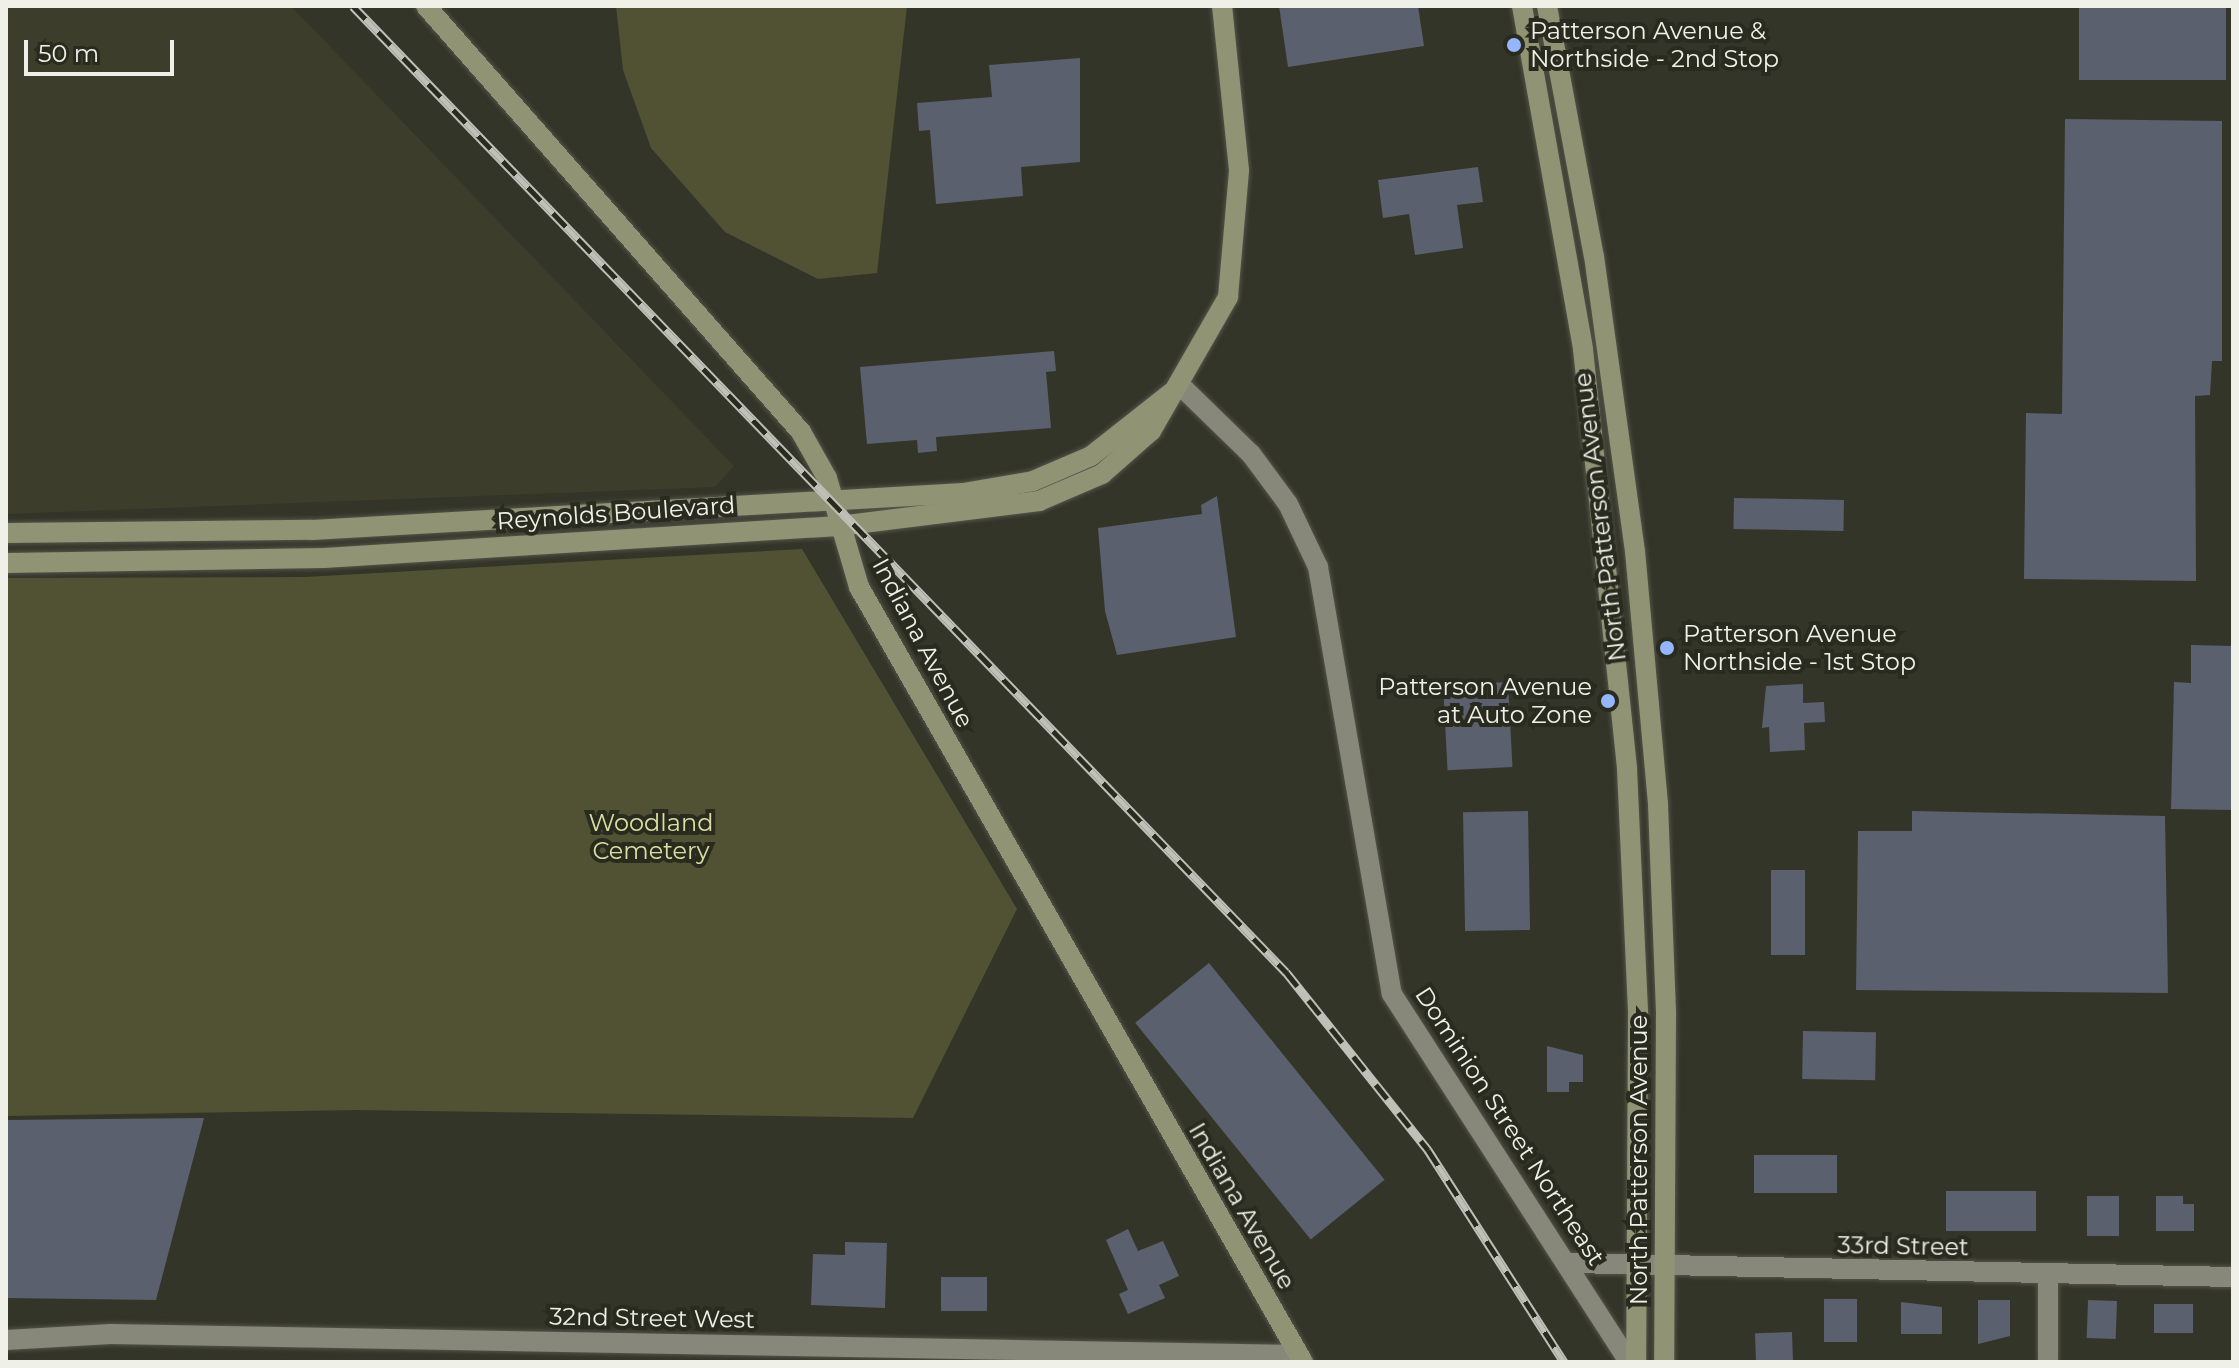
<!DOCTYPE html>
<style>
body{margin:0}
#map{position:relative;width:2239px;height:1368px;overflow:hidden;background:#343529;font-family:Montserrat,sans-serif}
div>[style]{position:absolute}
.built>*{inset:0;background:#3c3e2b}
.green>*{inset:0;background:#505233}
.building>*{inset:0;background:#5a606d;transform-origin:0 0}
.roads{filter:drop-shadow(0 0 2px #535449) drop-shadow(0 0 2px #535449)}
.street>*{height:20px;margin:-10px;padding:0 10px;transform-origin:10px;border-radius:10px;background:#87887a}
.secondary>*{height:20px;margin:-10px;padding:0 10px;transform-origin:10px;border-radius:10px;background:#919375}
.rail>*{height:9px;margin-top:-4.5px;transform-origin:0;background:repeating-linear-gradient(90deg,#2a2b1f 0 18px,#bfc0b7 0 36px);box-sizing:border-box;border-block:2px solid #bfc0b7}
.dots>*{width:22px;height:22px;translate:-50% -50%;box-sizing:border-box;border:4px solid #2a2b1f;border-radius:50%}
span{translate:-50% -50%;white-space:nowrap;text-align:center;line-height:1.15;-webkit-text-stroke:8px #2a2b1f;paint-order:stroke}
.poi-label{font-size:24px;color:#eff0e8}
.left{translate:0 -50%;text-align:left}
.right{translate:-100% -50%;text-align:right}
.street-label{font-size:24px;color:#eff0e8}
.park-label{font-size:24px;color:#dadfa0}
.frame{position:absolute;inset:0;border:8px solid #eff0e8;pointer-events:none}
.scale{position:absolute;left:24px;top:40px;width:150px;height:36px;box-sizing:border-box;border:4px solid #eff0e8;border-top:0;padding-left:10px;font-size:24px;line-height:28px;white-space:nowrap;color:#eff0e8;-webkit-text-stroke:6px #2a2b1f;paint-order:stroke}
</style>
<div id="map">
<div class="built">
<i style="clip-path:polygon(6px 6px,291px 6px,734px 466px,715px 487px,6px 514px)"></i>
</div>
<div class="green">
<i style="clip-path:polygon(616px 6px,907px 6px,877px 273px,818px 279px,725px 232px,651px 148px,623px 70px)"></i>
<i style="clip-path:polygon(802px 549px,1017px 909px,913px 1118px,356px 1110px,6px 1116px,6px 578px,305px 577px)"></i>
</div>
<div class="building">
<i style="clip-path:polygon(1279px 6px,1418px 6px,1424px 46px,1288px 67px)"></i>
<i style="left:2079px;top:6px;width:147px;height:74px"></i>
<i style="clip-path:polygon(1080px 58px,1080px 162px,1021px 167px,1023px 196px,936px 204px,930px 130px,919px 131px,917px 103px,992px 97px,989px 65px)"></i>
<i style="clip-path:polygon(2065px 119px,2222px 121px,2222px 361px,2212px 361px,2210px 395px,2195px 396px,2196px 581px,2024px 579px,2026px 413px,2062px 414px)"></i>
<i style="clip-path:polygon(1478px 167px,1483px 202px,1457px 205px,1463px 248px,1415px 255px,1409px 214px,1383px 218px,1378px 180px)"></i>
<i style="clip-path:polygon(1054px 351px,1056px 371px,1046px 372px,1051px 428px,936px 437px,937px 451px,918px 453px,917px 440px,867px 444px,860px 367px)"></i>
<i style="clip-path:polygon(1217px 496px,1236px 637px,1117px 655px,1105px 611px,1098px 528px,1202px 514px,1201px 505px)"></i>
<i style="left:1734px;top:498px;width:110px;height:31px;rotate:1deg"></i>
<i style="clip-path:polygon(2191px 645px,2233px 646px,2233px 810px,2171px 809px,2174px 682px,2191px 683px)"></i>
<i style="left:1508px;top:682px;width:85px;height:65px;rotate:87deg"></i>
<i style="clip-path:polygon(1803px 684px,1803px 703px,1824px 702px,1825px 722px,1804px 723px,1805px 750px,1770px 752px,1769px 727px,1762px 728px,1766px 686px)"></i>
<i style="left:1528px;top:811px;width:119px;height:65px;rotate:89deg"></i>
<i style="clip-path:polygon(1912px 811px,2165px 816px,2168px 993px,1856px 990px,1858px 831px,1912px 831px)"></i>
<i style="left:1771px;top:870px;width:34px;height:85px"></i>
<i style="left:1209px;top:963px;width:279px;height:95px;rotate:51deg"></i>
<i style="left:1803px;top:1031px;width:73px;height:48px;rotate:1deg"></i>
<i style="clip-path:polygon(1547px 1046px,1583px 1055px,1583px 1082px,1569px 1082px,1569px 1092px,1547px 1092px)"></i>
<i style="clip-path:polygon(204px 1118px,156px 1300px,6px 1298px,6px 1120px)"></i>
<i style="left:1754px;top:1155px;width:83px;height:38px"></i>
<i style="left:1946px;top:1191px;width:90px;height:40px"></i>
<i style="left:2087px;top:1196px;width:32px;height:40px"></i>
<i style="clip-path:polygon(2156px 1196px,2183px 1196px,2183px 1204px,2194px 1204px,2194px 1231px,2156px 1231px)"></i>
<i style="clip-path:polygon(1128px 1229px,1138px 1251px,1163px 1241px,1179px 1276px,1159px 1285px,1165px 1298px,1128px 1314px,1119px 1294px,1128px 1290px,1106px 1240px)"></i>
<i style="clip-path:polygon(845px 1242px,887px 1243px,885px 1308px,811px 1305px,813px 1254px,845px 1255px)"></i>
<i style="left:941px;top:1277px;width:46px;height:34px"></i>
<i style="left:1824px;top:1299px;width:33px;height:43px"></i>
<i style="clip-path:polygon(1978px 1300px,2010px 1300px,2010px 1336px,1978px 1344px)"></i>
<i style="left:2088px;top:1300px;width:29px;height:38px;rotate:2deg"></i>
<i style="clip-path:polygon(1901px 1302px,1942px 1307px,1942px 1334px,1901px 1334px)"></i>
<i style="left:2193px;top:1304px;width:29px;height:39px;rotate:90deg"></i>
<i style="left:1792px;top:1332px;width:30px;height:37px;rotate:88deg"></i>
</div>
<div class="roads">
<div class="street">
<i style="left:1181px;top:386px;width:98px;rotate:44.2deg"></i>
<i style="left:1251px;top:454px;width:62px;rotate:53.5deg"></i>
<i style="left:1288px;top:504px;width:70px;rotate:64.5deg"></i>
<i style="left:1318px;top:567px;width:433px;rotate:80.2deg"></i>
<i style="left:1392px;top:994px;width:438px;rotate:57.2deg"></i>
<i style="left:1571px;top:1263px;width:662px;rotate:1.21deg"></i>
<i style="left:2048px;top:1276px;width:86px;rotate:90deg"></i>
<i style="left:6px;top:1340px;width:105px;rotate:-3.3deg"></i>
<i style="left:111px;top:1334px;width:1187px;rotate:1.01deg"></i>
<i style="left:1298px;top:1355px;width:7px;rotate:82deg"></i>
</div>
<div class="secondary">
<i style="left:426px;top:6px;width:568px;rotate:48.64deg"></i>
<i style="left:801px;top:432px;width:53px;rotate:60.5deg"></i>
<i style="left:827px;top:478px;width:114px;rotate:73.6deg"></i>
<i style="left:859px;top:587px;width:893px;rotate:60.19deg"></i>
<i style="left:1522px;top:6px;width:348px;rotate:79.9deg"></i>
<i style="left:1583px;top:349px;width:422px;rotate:84deg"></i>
<i style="left:1627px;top:769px;width:246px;rotate:87.4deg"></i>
<i style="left:1638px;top:1015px;width:347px;rotate:90.3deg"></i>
<i style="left:1547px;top:6px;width:254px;rotate:79.4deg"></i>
<i style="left:1594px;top:256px;width:298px;rotate:82.1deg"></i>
<i style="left:1635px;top:551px;width:254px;rotate:84.8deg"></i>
<i style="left:1658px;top:804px;width:208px;rotate:87.8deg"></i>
<i style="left:1666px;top:1012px;width:350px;rotate:90.3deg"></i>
<i style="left:6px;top:533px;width:306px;rotate:-0.6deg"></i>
<i style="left:312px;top:530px;width:652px;rotate:-3.25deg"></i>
<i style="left:963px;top:493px;width:71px;rotate:-9.7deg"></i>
<i style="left:1033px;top:481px;width:63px;rotate:-23.3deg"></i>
<i style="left:1091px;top:456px;width:102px;rotate:-38.2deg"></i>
<i style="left:6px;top:563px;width:318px;rotate:-0.9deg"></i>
<i style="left:324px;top:558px;width:516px;rotate:-3.56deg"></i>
<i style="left:839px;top:526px;width:202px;rotate:-7.1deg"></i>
<i style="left:1039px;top:501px;width:69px;rotate:-23.2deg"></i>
<i style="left:1102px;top:474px;width:65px;rotate:-41.3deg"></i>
<i style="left:1151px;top:431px;width:155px;rotate:-60.1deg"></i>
<i style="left:1228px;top:297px;width:127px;rotate:-85deg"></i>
<i style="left:1239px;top:170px;width:165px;rotate:-95.9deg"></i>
</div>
</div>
<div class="rail">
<i style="left:353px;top:6px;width:1343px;rotate:46deg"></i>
<i style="left:1286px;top:972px;width:228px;rotate:51.4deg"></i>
<i style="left:1428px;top:1150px;width:252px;rotate:57.3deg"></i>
</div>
<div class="dots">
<i style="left:1514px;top:45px;background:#95b6fd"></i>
<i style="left:1667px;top:648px;background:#95b6fd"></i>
<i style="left:1608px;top:701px;background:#95b6fd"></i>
</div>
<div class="poi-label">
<span class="left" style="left:1530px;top:45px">Patterson Avenue &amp;<br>Northside - 2nd Stop</span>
<span class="left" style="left:1683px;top:648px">Patterson Avenue<br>Northside - 1st Stop</span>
<span class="right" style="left:1592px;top:701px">Patterson Avenue<br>at Auto Zone</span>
</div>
<div class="street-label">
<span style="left:616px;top:513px;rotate:-4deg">Reynolds Boulevard</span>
<span style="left:1600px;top:517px;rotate:-97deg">North Patterson Avenue</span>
<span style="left:923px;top:643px;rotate:62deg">Indiana Avenue</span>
<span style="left:1510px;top:1126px;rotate:57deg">Dominion Street Northeast</span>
<span style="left:1639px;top:1160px;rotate:-90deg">North Patterson Avenue</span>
<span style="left:1242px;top:1206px;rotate:60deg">Indiana Avenue</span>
<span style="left:1903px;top:1246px;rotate:1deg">33rd Street</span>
<span style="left:652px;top:1318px;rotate:1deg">32nd Street West</span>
</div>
<div class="park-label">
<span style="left:651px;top:837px">Woodland<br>Cemetery</span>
</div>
<div class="frame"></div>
<div class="scale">50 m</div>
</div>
